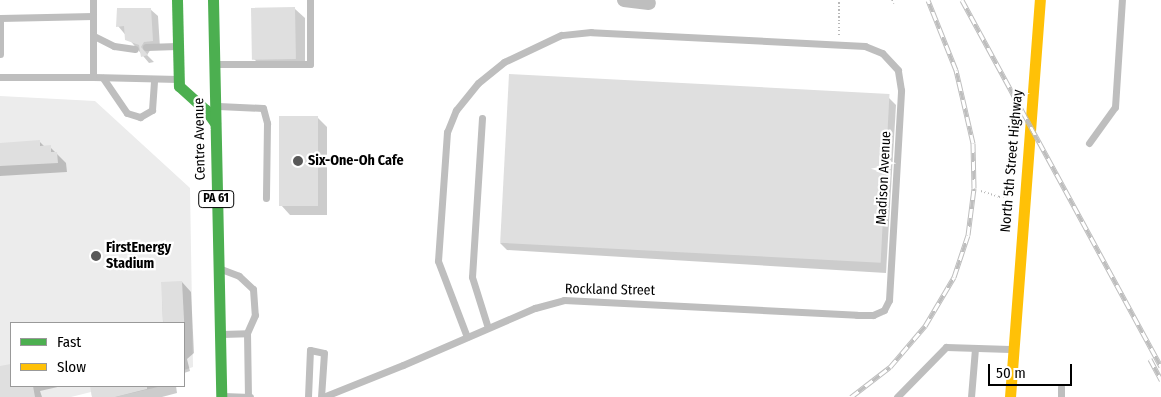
<!DOCTYPE html>
<style>
body{margin:0}
#map{position:relative;width:1161px;height:397px;overflow:hidden;background:#fff;font-family:"Fira Sans Condensed",sans-serif}
div>[style]{position:absolute}
.green>*{inset:0;background:#ececec}
.shadow>*{inset:0;background:#0003}
.building>*{inset:0;background:#dfdfdf;transform-origin:0 0}
.path>*{height:2px;margin-top:-1px;transform-origin:0;background:repeating-linear-gradient(90deg,#b9b9b9 0 1px,transparent 0 3.5px)}
.lane>*{height:7px;margin:-3.5px;padding:0 3.5px;transform-origin:3.5px;border-radius:3.5px;background:#bebebe}
.street>*{height:14px;margin:-7px;padding:0 7px;transform-origin:7px;border-radius:7px;background:#bebebe}
.fast>*{height:11px;margin:-5.5px;padding:0 5.5px;transform-origin:5.5px;border-radius:5.5px;background:#4caf50}
.slow>*{height:11px;margin:-5.5px;padding:0 5.5px;transform-origin:5.5px;border-radius:5.5px;background:#ffc107}
.rail>*{height:5px;margin-top:-2.5px;transform-origin:0;background:repeating-linear-gradient(90deg,#fff 0 9px,#bebebe 0 18px);box-sizing:border-box;border-block:1px solid #bebebe}
.dots>*{width:14px;height:14px;translate:-50% -50%;box-sizing:border-box;border:2px solid #fff;border-radius:50%}
span{translate:-50% -50%;white-space:nowrap;text-align:center;line-height:1.15;-webkit-text-stroke:4.5px #fff;paint-order:stroke}
.shield-label span{padding:1px 4px;background:#fff;border:1px solid;border-radius:4px;-webkit-text-stroke-width:0}
.shield-label{font-size:12px;color:#000;font-weight:700}
.street-label{font-size:14px;color:#000}
.poi-label{font-size:14px;color:#000;font-weight:700}
.left{translate:0 -50%;text-align:left}
.legend{position:absolute;left:10px;top:322px;width:175px;height:65px;box-sizing:border-box;background:#fff;border:1px solid #999;margin:0;padding:6px 9px;list-style:none;font-size:15px;color:#000}
.legend li{display:flex;align-items:center;gap:10px;height:25px}
.legend b{width:25px;border:1px solid #999}
.scale{position:absolute;left:988px;top:364px;width:84px;height:22px;box-sizing:border-box;border:2px solid #000;border-top:0;padding-left:6px;font-size:15px;line-height:18px;white-space:nowrap;color:#000;-webkit-text-stroke:4px #fff;paint-order:stroke}
</style>
<div id="map">
<div class="green">
<i style="clip-path:polygon(0 96px,95px 101px,190px 188px,193px 367px,184px 370px,184px 323px,11px 323px,11px 386px,162px 386px,115px 397px,92px 397px,91px 392px,71px 397px,0 397px)"></i>
</div>
<div class="shadow">
<i style="clip-path:polygon(150px 9px,158px 16px,160px 48px,151px 49px,147px 55px,154px 62px,149px 63px,118px 26px)"></i>
<i style="clip-path:polygon(295px 9px,305px 18px,305px 68px,263px 68px,253px 58px)"></i>
<i style="clip-path:polygon(889px 98px,896px 105px,886px 273px,507px 250px,500px 243px)"></i>
<i style="clip-path:polygon(317px 117px,327px 127px,327px 215px,290px 215px,281px 205px)"></i>
<i style="clip-path:polygon(39px 141px,45px 147px,50px 147px,66px 163px,67px 172px,0 176px,0 144px)"></i>
<i style="clip-path:polygon(182px 282px,191px 292px,194px 353px,187px 359px,190px 371px,184px 373px,184px 323px,163px 323px,162px 283px)"></i>
<i style="clip-path:polygon(11px 365px,11px 386px,62px 386px,40px 391px,42px 397px,0 397px,0 367px)"></i>
<i style="clip-path:polygon(91px 386px,176px 386px,177px 393px,162px 397px,93px 397px)"></i>
</div>
<div class="building">
<i style="left:295px;top:7px;width:52px;height:44px;rotate:89deg"></i>
<i style="clip-path:polygon(117px 8px,151px 8px,153px 41px,144px 42px,141px 47px,148px 55px,141px 57px,139px 45px,125px 40px,124px 26px,116px 27px)"></i>
<i style="left:509px;top:74px;width:381px;height:169px;rotate:3deg"></i>
<i style="left:279px;top:116px;width:39px;height:90px"></i>
<i style="clip-path:polygon(40px 140px,40px 146px,51px 145px,51px 152px,57px 152px,58px 163px,0 166px,0 143px)"></i>
<i style="left:182px;top:281px;width:42px;height:21px;rotate:87deg"></i>
<i style="clip-path:polygon(11px 364px,11px 386px,33px 386px,35px 397px,0 397px,0 366px)"></i>
<i style="clip-path:polygon(90px 386px,147px 386px,147px 389px,115px 397px,92px 397px)"></i>
</div>
<div class="path">
<i style="left:892px;top:0;width:4px;rotate:63deg"></i>
<i style="left:839px;top:35px;width:35px;rotate:-90deg"></i>
<i style="left:981px;top:191px;width:19px;rotate:18deg"></i>
<i style="left:999px;top:197px;width:11px;rotate:-5deg"></i>
</div>
<div class="lane">
<i style="left:93px;top:0;width:77px;rotate:90deg"></i>
<i style="left:93px;top:77px;width:85px;rotate:1.3deg"></i>
<i style="left:94px;top:36px;width:22px;rotate:27deg"></i>
<i style="left:114px;top:46px;width:21px;rotate:8deg"></i>
<i style="left:146px;top:47px;width:31px;rotate:-2deg"></i>
<i style="left:0;top:54px;width:36px;rotate:-90deg"></i>
<i style="left:0;top:18px;width:93px;rotate:-1.2deg"></i>
<i style="left:217px;top:64px;width:93px"></i>
<i style="left:310px;top:64px;width:64px;rotate:-90deg"></i>
<i style="left:0;top:77px;width:93px"></i>
<i style="left:103px;top:78px;width:42px;rotate:55.6deg"></i>
<i style="left:127px;top:113px;width:14px;rotate:17deg"></i>
<i style="left:140px;top:117px;width:14px;rotate:-30deg"></i>
<i style="left:152px;top:110px;width:31px;rotate:-86deg"></i>
<i style="left:218px;top:106px;width:45px;rotate:2.5deg"></i>
<i style="left:263px;top:108px;width:16px;rotate:75deg"></i>
<i style="left:267px;top:123px;width:75px;rotate:90.8deg"></i>
<i style="left:482px;top:118px;width:159px;rotate:93.6deg"></i>
<i style="left:472px;top:277px;width:53px;rotate:72.6deg"></i>
<i style="left:1089px;top:143px;width:44px;rotate:-54.2deg"></i>
<i style="left:1115px;top:107px;width:107px;rotate:-86.3deg"></i>
<i style="left:221px;top:269px;width:19px;rotate:21deg"></i>
<i style="left:239px;top:276px;width:19px;rotate:43deg"></i>
<i style="left:253px;top:289px;width:26px;rotate:86deg"></i>
<i style="left:255px;top:315px;width:20px;rotate:114deg"></i>
<i style="left:222px;top:334px;width:25px;rotate:-2deg"></i>
<i style="left:247px;top:333px;width:62px;rotate:89.1deg"></i>
<i style="left:223px;top:396px;width:27px;rotate:2deg"></i>
<i style="left:308px;top:397px;width:47px;rotate:-87.6deg"></i>
<i style="left:310px;top:350px;width:14px;rotate:12deg"></i>
<i style="left:324px;top:353px;width:44px;rotate:93.9deg"></i>
<i style="left:323px;top:397px;width:86px;rotate:-21.8deg"></i>
<i style="left:403px;top:365px;width:144px;rotate:-23.4deg"></i>
<i style="left:535px;top:308px;width:30px;rotate:-15deg"></i>
<i style="left:564px;top:300px;width:293px;rotate:2.9deg"></i>
<i style="left:857px;top:315px;width:16px"></i>
<i style="left:873px;top:315px;width:12px;rotate:-24deg"></i>
<i style="left:884px;top:310px;width:11px;rotate:-63deg"></i>
<i style="left:889px;top:300px;width:210px;rotate:-86.7deg"></i>
<i style="left:901px;top:90px;width:20px;rotate:-99deg"></i>
<i style="left:898px;top:70px;width:23px;rotate:-133deg"></i>
<i style="left:882px;top:53px;width:18px;rotate:-158deg"></i>
<i style="left:865px;top:46px;width:274px;rotate:-177.1deg"></i>
<i style="left:591px;top:32px;width:30px;rotate:174deg"></i>
<i style="left:561px;top:35px;width:63px;rotate:154.7deg"></i>
<i style="left:504px;top:62px;width:33px;rotate:141deg"></i>
<i style="left:478px;top:83px;width:35px;rotate:129deg"></i>
<i style="left:456px;top:110px;width:24px;rotate:112deg"></i>
<i style="left:447px;top:132px;width:129px;rotate:94deg"></i>
<i style="left:438px;top:261px;width:81px;rotate:69.1deg"></i>
<i style="left:897px;top:397px;width:70px;rotate:-45.6deg"></i>
<i style="left:946px;top:347px;width:64px;rotate:1.8deg"></i>
<i style="left:971px;top:397px;width:49px;rotate:-85.3deg"></i>
<i style="left:1061px;top:397px;width:10px;rotate:-90deg"></i>
</div>
<div class="street">
<i style="left:624px;top:0;width:25px;rotate:7deg"></i>
</div>
<div class="fast">
<i style="left:177px;top:0;width:86px;rotate:88.7deg"></i>
<i style="left:179px;top:86px;width:36px;rotate:42deg"></i>
<i style="left:206px;top:110px;width:16px;rotate:55deg"></i>
<i style="left:213px;top:0;width:397px;rotate:88.8deg"></i>
</div>
<div class="slow">
<i style="left:1010px;top:397px;width:398px;rotate:-85.7deg"></i>
</div>
<div class="rail">
<i style="left:962px;top:0;width:417px;rotate:61.5deg"></i>
<i style="left:1150px;top:359px;width:24px;rotate:62deg"></i>
<i style="left:851px;top:397px;width:49px;rotate:-37.6deg"></i>
<i style="left:890px;top:367px;width:54px;rotate:-49.5deg"></i>
<i style="left:925px;top:326px;width:57px;rotate:-59.4deg"></i>
<i style="left:954px;top:277px;width:44px;rotate:-71.6deg"></i>
<i style="left:968px;top:235px;width:47px;rotate:-82.7deg"></i>
<i style="left:974px;top:188px;width:45px;rotate:-91.3deg"></i>
<i style="left:973px;top:143px;width:75px;rotate:-103.1deg"></i>
<i style="left:956px;top:70px;width:75px;rotate:-111.8deg"></i>
</div>
<div class="dots">
<i style="left:298px;top:161px;background:#595959"></i>
<i style="left:96px;top:256px;background:#595959"></i>
</div>
<div class="shield-label">
<span style="left:216px;top:199px">PA 61</span>
</div>
<div class="street-label">
<span style="left:200px;top:139px;rotate:-91deg">Centre Avenue</span>
<span style="left:1012px;top:161px;rotate:-85deg">North 5th Street Highway</span>
<span style="left:884px;top:178px;rotate:-87deg">Madison Avenue</span>
<span style="left:610px;top:290px;rotate:1deg">Rockland Street</span>
</div>
<div class="poi-label">
<span class="left" style="left:308px;top:161px">Six-One-Oh Cafe</span>
<span class="left" style="left:106px;top:256px">FirstEnergy<br>Stadium</span>
</div>
<ul class="legend">
<li><b style="height:6px;background:#4caf50"></b>Fast</li>
<li><b style="height:6px;background:#ffc107"></b>Slow</li>
</ul>
<div class="scale">50 m</div>
</div>
